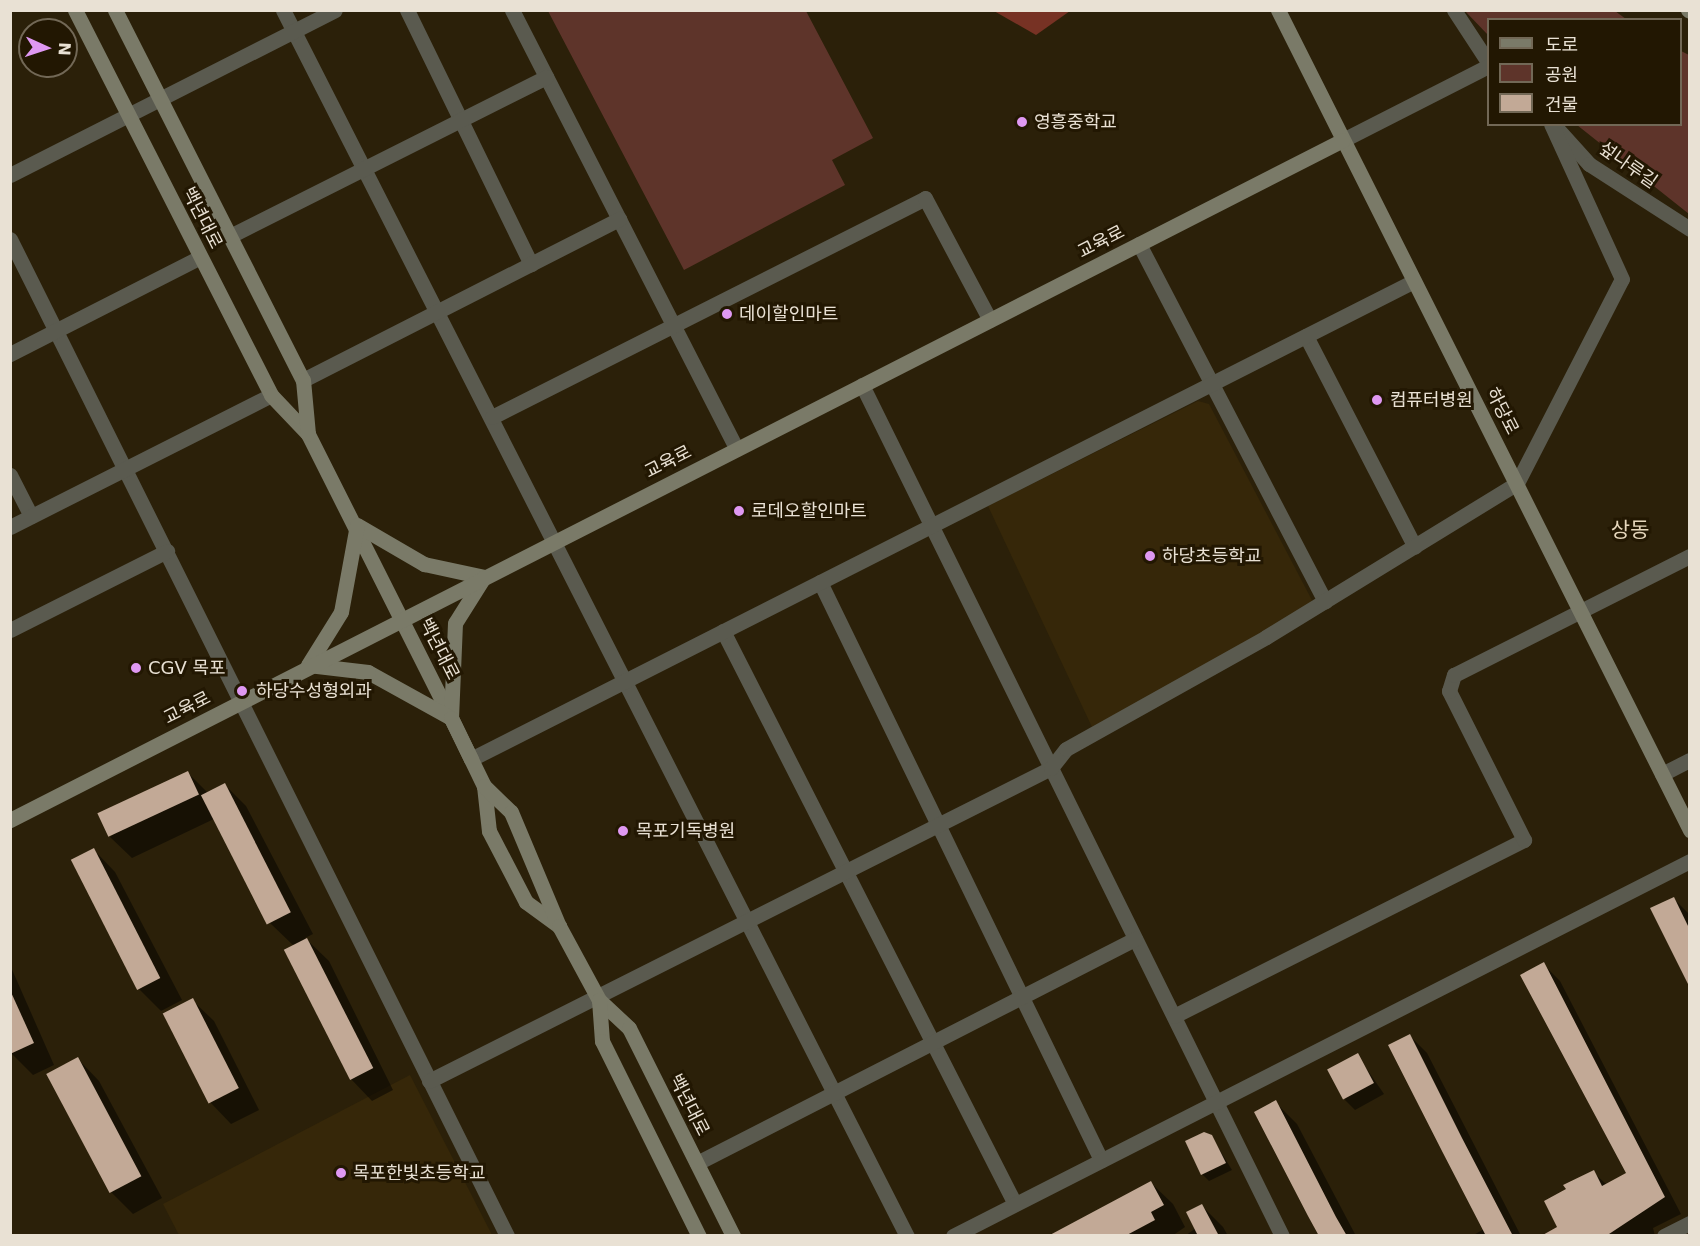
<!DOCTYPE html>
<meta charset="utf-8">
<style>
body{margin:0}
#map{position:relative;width:1700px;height:1246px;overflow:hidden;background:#2b2009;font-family:"DejaVu Sans","Noto Sans KR",sans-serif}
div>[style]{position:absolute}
.built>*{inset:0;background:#362709}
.green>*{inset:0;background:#5e342a}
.forest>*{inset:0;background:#773224}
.shadow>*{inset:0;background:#0007}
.building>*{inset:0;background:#c2a996;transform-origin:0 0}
.street>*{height:15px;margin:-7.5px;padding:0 7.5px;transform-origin:7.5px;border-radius:7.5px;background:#5a5a4f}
.secondary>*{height:15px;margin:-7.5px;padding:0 7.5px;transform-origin:7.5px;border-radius:7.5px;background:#7a7a68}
.dots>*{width:16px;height:16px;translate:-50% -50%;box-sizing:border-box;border:3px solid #221702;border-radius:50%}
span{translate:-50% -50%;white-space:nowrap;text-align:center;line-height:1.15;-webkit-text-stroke:6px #221702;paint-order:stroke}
.poi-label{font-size:18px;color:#e9e1d4}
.left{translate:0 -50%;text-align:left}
.street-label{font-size:18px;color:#e9e1d4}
.quarter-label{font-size:21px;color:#e5d6bb}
.frame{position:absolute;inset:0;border:12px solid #e9e1d4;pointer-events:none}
.legend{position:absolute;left:1487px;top:18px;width:195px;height:108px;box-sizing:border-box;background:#221702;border:2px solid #726856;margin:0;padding:8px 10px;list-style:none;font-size:18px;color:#e9e1d4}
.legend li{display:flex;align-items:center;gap:12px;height:30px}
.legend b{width:30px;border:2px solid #726856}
.north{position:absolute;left:18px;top:18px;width:60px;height:60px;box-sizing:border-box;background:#221702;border:2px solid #726856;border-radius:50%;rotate:93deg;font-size:16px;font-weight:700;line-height:24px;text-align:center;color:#e9e1d4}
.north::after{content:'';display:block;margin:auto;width:21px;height:27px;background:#df98f2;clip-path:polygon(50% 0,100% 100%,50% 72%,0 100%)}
</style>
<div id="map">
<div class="built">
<i style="clip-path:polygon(1198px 401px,1209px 404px,1315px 606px,1092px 727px,988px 506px)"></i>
<i style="clip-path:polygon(410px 1075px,492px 1235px,179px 1235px,163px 1204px)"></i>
</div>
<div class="green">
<i style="clip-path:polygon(548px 11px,806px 11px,873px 138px,832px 160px,845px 185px,684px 270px)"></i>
<i style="clip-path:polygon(1465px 11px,1615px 11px,1626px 19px,1488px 20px,1488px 35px)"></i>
<i style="clip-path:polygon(1681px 51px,1689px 55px,1689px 214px,1577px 125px,1680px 124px)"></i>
</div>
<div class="forest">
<i style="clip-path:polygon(994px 11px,1070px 11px,1036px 35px)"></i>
</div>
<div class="shadow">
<i style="clip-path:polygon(188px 773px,208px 793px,224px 784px,246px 806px,313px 934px,305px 938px,329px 961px,393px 1090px,372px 1101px,351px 1079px,286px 950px,294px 946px,270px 923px,216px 818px,132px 858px,110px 837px)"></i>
<i style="clip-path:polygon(94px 850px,115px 872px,182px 1000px,161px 1011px,139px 989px,73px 861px)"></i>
<i style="clip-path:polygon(1673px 898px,1690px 915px,1690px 983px,1652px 909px)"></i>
<i style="clip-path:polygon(1543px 964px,1560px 981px,1681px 1214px,1653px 1228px,1655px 1236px,1554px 1236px,1593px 1172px,1607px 1185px,1628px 1174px)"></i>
<i style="clip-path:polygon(10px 965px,54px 1065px,33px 1075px,10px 1052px)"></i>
<i style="clip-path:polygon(192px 1000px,214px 1021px,259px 1110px,231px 1124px,210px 1102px)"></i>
<i style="clip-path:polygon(1410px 1036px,1427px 1053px,1521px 1236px,1472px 1236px,1484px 1229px)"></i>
<i style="clip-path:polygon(1357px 1055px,1384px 1094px,1355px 1110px,1345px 1100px)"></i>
<i style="clip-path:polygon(78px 1059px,99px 1081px,162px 1198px,133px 1214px,111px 1192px)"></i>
<i style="clip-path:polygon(1275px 1102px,1297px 1124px,1356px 1236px,1321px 1236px)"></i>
<i style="clip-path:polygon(1211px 1136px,1232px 1170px,1209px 1181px,1202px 1174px)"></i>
<i style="clip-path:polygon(1151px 1183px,1173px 1204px,1185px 1227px,1172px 1236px,1051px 1236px)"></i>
<i style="clip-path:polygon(1202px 1206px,1223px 1227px,1228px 1236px,1185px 1236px,1196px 1228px)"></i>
</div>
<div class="building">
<i style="left:188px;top:771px;width:26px;height:100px;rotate:65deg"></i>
<i style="left:225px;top:783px;width:145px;height:27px;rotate:63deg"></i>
<i style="left:94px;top:848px;width:146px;height:26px;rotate:63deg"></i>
<i style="clip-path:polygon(1674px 897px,1689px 928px,1689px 986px,1650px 908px)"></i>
<i style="left:307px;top:938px;width:146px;height:26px;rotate:63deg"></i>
<i style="clip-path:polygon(1544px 962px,1665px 1197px,1606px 1236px,1541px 1236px,1557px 1227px,1544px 1201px,1566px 1189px,1563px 1185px,1594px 1170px,1602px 1186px,1626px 1173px,1520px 975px)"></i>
<i style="clip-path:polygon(10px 990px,34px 1043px,10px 1054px)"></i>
<i style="left:193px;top:998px;width:101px;height:34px;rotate:63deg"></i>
<i style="clip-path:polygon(1410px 1034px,1462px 1138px,1513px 1236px,1486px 1236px,1443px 1153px,1388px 1045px)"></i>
<i style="left:1358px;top:1053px;width:34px;height:35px;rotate:62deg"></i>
<i style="left:78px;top:1057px;width:135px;height:36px;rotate:62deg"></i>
<i style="clip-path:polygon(1276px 1100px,1336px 1217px,1347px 1236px,1319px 1236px,1308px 1216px,1254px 1112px)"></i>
<i style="clip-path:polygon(1204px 1132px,1212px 1135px,1226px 1163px,1201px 1175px,1185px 1141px)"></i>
<i style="clip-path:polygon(1151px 1181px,1164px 1205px,1151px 1212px,1155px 1220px,1125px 1236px,1048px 1236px)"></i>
<i style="clip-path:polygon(1202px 1204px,1219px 1236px,1198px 1236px,1186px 1212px)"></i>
</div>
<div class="street">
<i style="left:283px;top:10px;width:1376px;rotate:63.03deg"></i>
<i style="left:407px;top:10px;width:283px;rotate:64deg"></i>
<i style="left:512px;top:10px;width:493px;rotate:62.9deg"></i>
<i style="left:1454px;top:10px;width:62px;rotate:56.8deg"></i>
<i style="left:1553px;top:124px;width:54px;rotate:48deg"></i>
<i style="left:1589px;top:164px;width:120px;rotate:32.8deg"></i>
<i style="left:1343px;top:140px;width:163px;rotate:-27deg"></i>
<i style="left:10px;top:175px;width:364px;rotate:-26.9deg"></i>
<i style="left:230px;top:236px;width:354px;rotate:-26.7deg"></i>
<i style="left:10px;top:239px;width:1114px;rotate:63.5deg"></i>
<i style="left:1139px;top:244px;width:403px;rotate:62.5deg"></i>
<i style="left:1306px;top:336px;width:237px;rotate:62.7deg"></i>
<i style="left:10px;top:354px;width:213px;rotate:-27deg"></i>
<i style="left:303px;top:380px;width:355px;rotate:-27deg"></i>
<i style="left:862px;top:385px;width:949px;rotate:63.73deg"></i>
<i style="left:492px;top:417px;width:485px;rotate:-26.8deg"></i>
<i style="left:925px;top:198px;width:138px;rotate:62deg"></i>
<i style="left:10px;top:475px;width:46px;rotate:62.9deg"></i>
<i style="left:10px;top:527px;width:292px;rotate:-26.8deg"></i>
<i style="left:820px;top:582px;width:643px;rotate:64.07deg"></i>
<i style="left:10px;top:630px;width:176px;rotate:-26.7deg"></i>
<i style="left:723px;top:631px;width:643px;rotate:63deg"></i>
<i style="left:471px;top:759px;width:1057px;rotate:-26.88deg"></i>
<i style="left:1662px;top:774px;width:31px;rotate:-27deg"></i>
<i style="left:1174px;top:1016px;width:392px;rotate:-26.7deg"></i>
<i style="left:1524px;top:840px;width:167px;rotate:-116.7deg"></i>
<i style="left:1449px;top:691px;width:17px;rotate:-73deg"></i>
<i style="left:1454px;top:675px;width:264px;rotate:-26.8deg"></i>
<i style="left:429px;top:1081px;width:696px;rotate:-26.71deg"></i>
<i style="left:1051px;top:768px;width:24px;rotate:-52deg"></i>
<i style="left:1066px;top:749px;width:229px;rotate:-29.2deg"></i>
<i style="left:1266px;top:637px;width:294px;rotate:-31.5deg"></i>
<i style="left:1517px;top:483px;width:229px;rotate:-62.8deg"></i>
<i style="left:1622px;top:279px;width:170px;rotate:-114.6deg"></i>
<i style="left:697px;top:1163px;width:492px;rotate:-27.1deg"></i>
<i style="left:953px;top:1236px;width:827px;rotate:-26.97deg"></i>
<i style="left:1664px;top:1236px;width:29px;rotate:-27deg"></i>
</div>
<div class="secondary">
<i style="left:75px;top:10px;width:432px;rotate:63deg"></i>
<i style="left:271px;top:395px;width:54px;rotate:46.5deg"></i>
<i style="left:308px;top:434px;width:318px;rotate:63.3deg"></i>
<i style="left:115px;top:10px;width:415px;rotate:63.1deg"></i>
<i style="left:303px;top:380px;width:54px;rotate:84.7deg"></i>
<i style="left:1278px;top:10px;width:918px;rotate:63.32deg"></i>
<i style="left:1688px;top:10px;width:2px;rotate:27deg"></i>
<i style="left:357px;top:525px;width:78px;rotate:30.2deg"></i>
<i style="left:424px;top:564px;width:61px;rotate:12.2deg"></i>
<i style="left:484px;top:577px;width:54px;rotate:122.2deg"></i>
<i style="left:455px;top:623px;width:95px;rotate:92.4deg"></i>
<i style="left:451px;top:718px;width:95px;rotate:-151deg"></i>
<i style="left:368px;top:672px;width:60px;rotate:-173.3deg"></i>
<i style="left:308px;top:665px;width:62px;rotate:-58.1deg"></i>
<i style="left:341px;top:612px;width:88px;rotate:-79.6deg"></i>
<i style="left:471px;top:759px;width:46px;rotate:-116deg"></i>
<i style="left:451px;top:718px;width:76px;rotate:64.1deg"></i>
<i style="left:484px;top:786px;width:45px;rotate:83.7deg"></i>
<i style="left:489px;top:831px;width:80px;rotate:62.5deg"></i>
<i style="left:526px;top:902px;width:41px;rotate:36deg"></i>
<i style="left:484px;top:786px;width:37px;rotate:44deg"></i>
<i style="left:511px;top:812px;width:124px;rotate:67.2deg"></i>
<i style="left:559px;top:926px;width:84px;rotate:61.6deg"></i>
<i style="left:599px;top:1000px;width:41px;rotate:43deg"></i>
<i style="left:629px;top:1028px;width:233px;rotate:63.4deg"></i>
<i style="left:10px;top:820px;width:1496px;rotate:-27.03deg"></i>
<i style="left:599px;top:1000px;width:41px;rotate:85.8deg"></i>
<i style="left:602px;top:1041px;width:218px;rotate:63.6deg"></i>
</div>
<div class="dots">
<i style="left:1022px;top:122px;background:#df98f2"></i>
<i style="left:727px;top:314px;background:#df98f2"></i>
<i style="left:1377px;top:400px;background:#df98f2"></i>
<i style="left:739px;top:511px;background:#df98f2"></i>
<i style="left:1150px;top:556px;background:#df98f2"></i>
<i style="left:136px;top:668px;background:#df98f2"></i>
<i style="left:242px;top:691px;background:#df98f2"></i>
<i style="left:623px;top:831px;background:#df98f2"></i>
<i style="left:341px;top:1173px;background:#df98f2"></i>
</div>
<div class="poi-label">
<span class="left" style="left:1034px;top:122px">영흥중학교</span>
<span class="left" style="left:739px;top:314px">데이할인마트</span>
<span class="left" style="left:1390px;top:400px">컴퓨터병원</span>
<span class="left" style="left:751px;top:511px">로데오할인마트</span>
<span class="left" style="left:1162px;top:556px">하당초등학교</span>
<span class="left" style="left:148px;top:668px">CGV 목포</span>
<span class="left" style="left:256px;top:691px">하당수성형외과</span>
<span class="left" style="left:636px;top:831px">목포기독병원</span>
<span class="left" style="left:353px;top:1173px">목포한빛초등학교</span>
</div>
<div class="street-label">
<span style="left:1628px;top:165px;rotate:35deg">섶나루길</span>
<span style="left:202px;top:218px;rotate:63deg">백년대로</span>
<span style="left:1101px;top:242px;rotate:-27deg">교육로</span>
<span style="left:1502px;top:411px;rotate:63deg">하당로</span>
<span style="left:668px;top:462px;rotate:-27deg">교육로</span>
<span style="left:439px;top:649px;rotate:63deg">백년대로</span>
<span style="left:187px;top:708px;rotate:-27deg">교육로</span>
<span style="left:689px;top:1105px;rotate:63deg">백년대로</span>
</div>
<div class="quarter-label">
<span style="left:1630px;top:530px">상동</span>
</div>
<div class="frame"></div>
<ul class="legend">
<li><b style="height:8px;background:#7a7a68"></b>도로</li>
<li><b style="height:16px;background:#5e342a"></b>공원</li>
<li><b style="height:16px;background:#c2a996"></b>건물</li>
</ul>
<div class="north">N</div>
</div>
